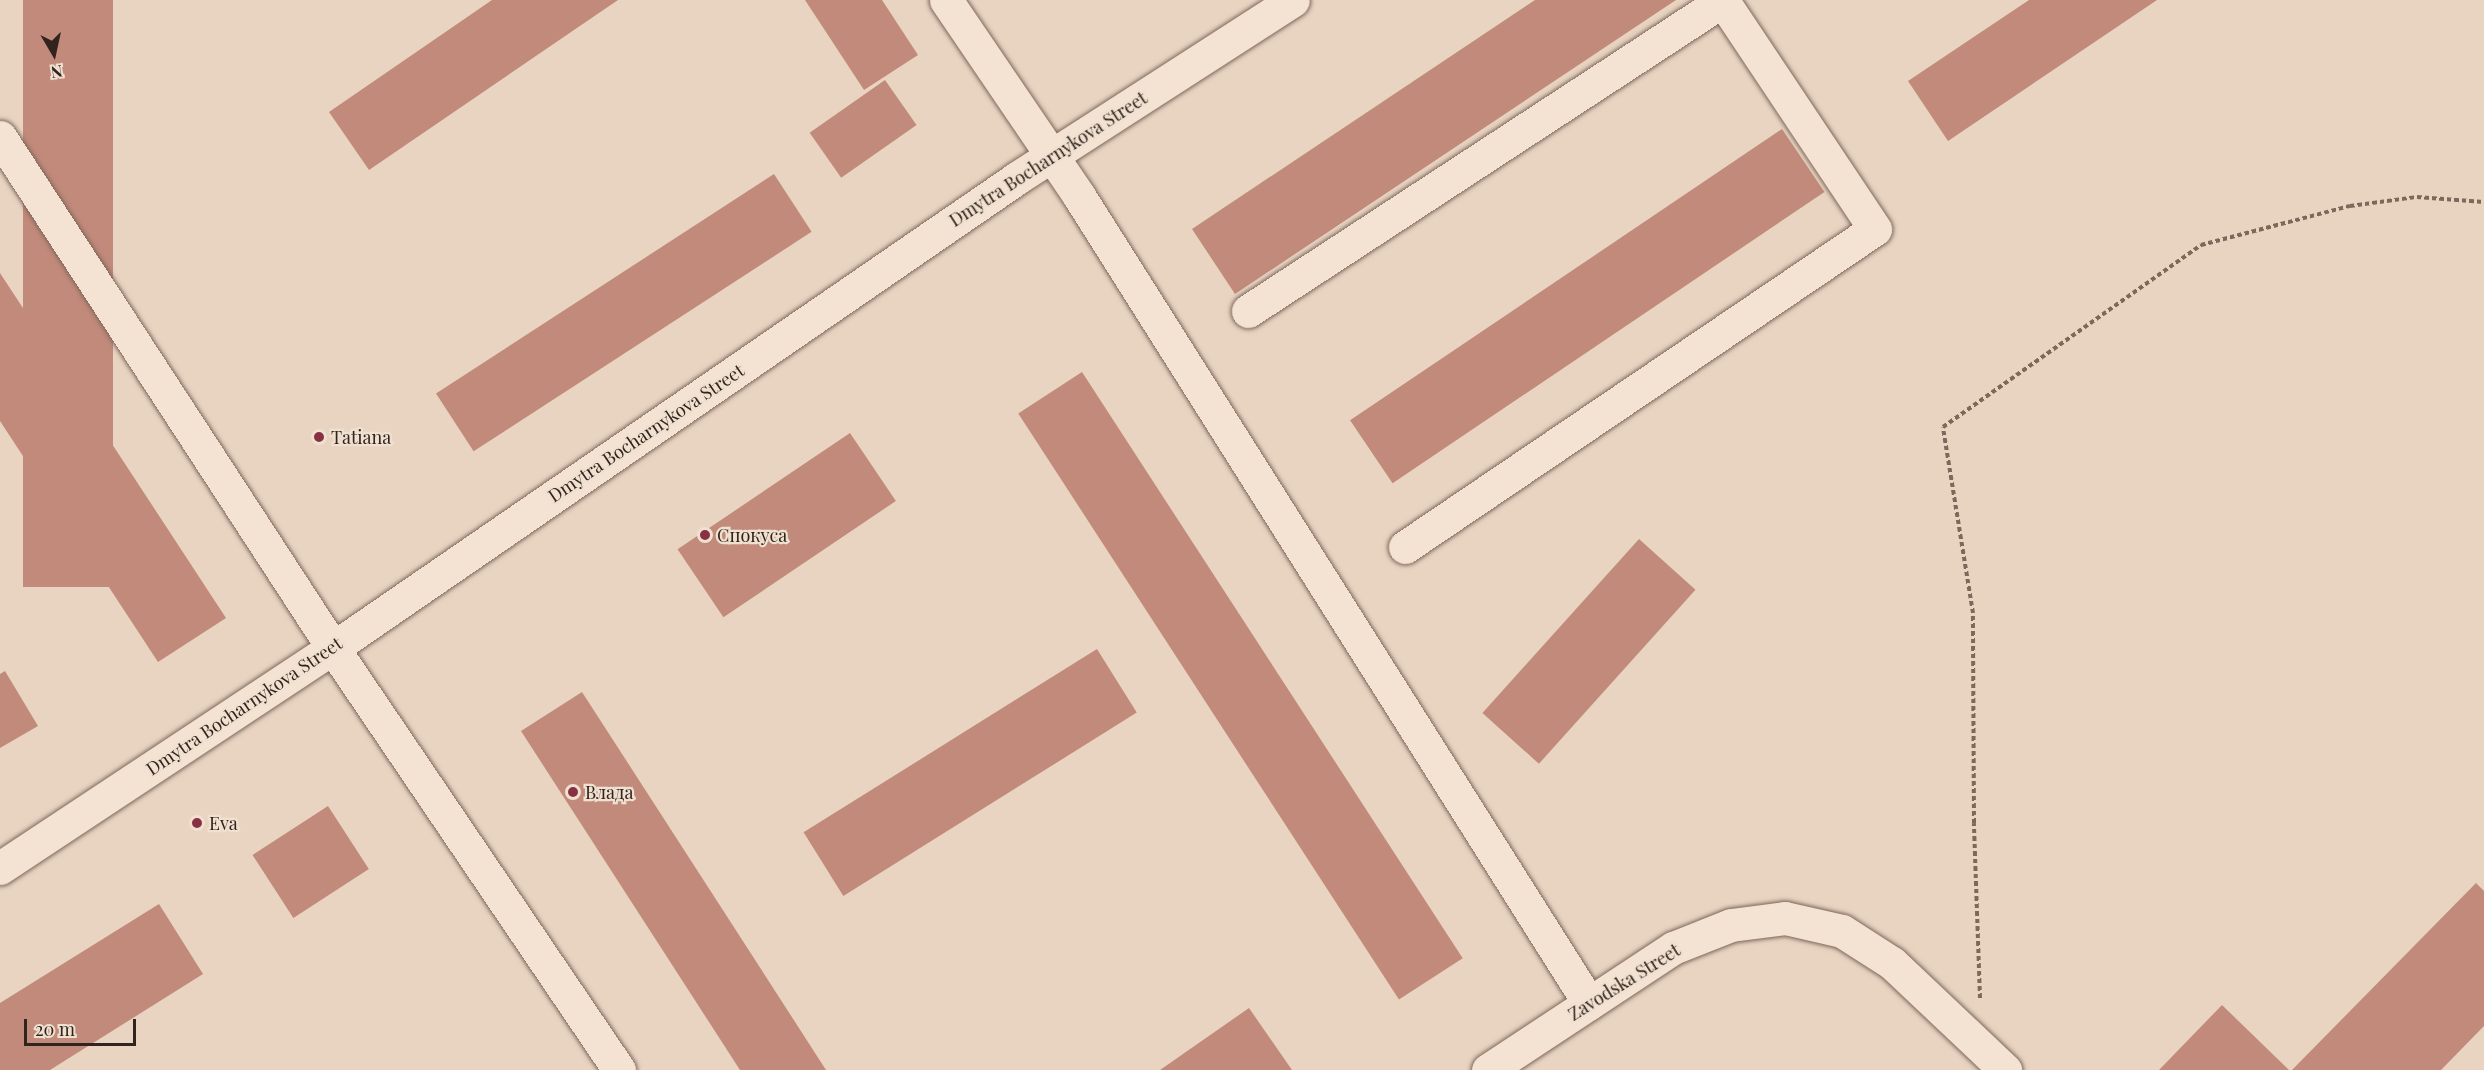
<!DOCTYPE html>
<meta charset="utf-8">
<style>
body{margin:0}
#map{position:relative;width:2484px;height:1070px;overflow:hidden;background:#e8d4c1;font-family:"Playfair Display",serif}
div>[style]{position:absolute}
.building>*{inset:0;background:#c28a7b;transform-origin:0 0}
.path>*{height:4px;margin-top:-2px;transform-origin:0;background:repeating-linear-gradient(90deg,#7f675b 0 4.5px,transparent 0 7.5px)}
.roads{filter:drop-shadow(0 0 2px #7f675b) drop-shadow(0 0 2px #7f675b)}
.minor>*{height:33px;margin:-16.5px;padding:0 16.5px;transform-origin:16.5px;border-radius:16.5px;background:#f4e3d3}
.dots>*{width:16px;height:16px;translate:-50% -50%;box-sizing:border-box;border:3px solid #f0e0d0;border-radius:50%}
span{translate:-50% -50%;white-space:nowrap;text-align:center;line-height:1.15;-webkit-text-stroke:4.5px #f0e0d0;paint-order:stroke}
.street-label{font-size:18px;color:#31231d}
.poi-label{font-size:18px;color:#31231d}
.left{translate:0 -50%;text-align:left}
.north{position:absolute;left:24px;top:24px;width:60px;height:60px;-webkit-text-stroke:4px #f0e0d0;paint-order:stroke;rotate:171deg;font-size:16px;font-weight:700;line-height:24px;text-align:center;color:#31231d}
.north::after{content:'';display:block;margin:auto;width:21px;height:27px;background:#31231d;clip-path:polygon(50% 0,100% 100%,50% 72%,0 100%)}
.scale{position:absolute;left:24px;top:1019px;width:112px;height:27px;box-sizing:border-box;border:3px solid #31231d;border-top:0;padding-left:8px;font-size:18px;line-height:21px;white-space:nowrap;color:#31231d;-webkit-text-stroke:4px #f0e0d0;paint-order:stroke}
</style>
<div id="map">
<div class="building">
<i style="left:23px;top:0;width:90px;height:587px"></i>
<i style="clip-path:polygon(492px 0,618px 0,369px 170px,329px 112px)"></i>
<i style="clip-path:polygon(805px 0,882px 0,918px 55px,864px 90px)"></i>
<i style="clip-path:polygon(1535px 0,1676px 0,1235px 294px,1192px 229px)"></i>
<i style="clip-path:polygon(2029px 0,2157px 0,1948px 141px,1908px 81px)"></i>
<i style="left:885px;top:80px;width:55px;height:92px;rotate:55deg"></i>
<i style="left:1782px;top:129px;width:76px;height:521px;rotate:56deg"></i>
<i style="left:774px;top:174px;width:69px;height:403px;rotate:57deg"></i>
<i style="clip-path:polygon(0 273px,226px 618px,158px 662px,0 421px)"></i>
<i style="left:1082px;top:372px;width:699px;height:76px;rotate:57deg"></i>
<i style="left:850px;top:433px;width:82px;height:208px;rotate:56deg"></i>
<i style="left:1639px;top:539px;width:76px;height:234px;rotate:42deg"></i>
<i style="left:1097px;top:649px;width:75px;height:346px;rotate:58deg"></i>
<i style="clip-path:polygon(5px 671px,38px 726px,0 748px,0 674px)"></i>
<i style="clip-path:polygon(582px 692px,759px 966px,826px 1070px,740px 1070px,521px 731px)"></i>
<i style="left:328px;top:806px;width:75px;height:90px;rotate:57deg"></i>
<i style="clip-path:polygon(2476px 883px,2484px 891px,2484px 1026px,2441px 1070px,2292px 1070px)"></i>
<i style="clip-path:polygon(159px 904px,203px 974px,50px 1070px,0 1070px,0 1003px)"></i>
<i style="clip-path:polygon(2222px 1005px,2289px 1070px,2159px 1070px)"></i>
<i style="clip-path:polygon(1249px 1008px,1292px 1070px,1160px 1070px)"></i>
</div>
<div class="path">
<i style="left:1980px;top:998px;width:175px;rotate:-92deg"></i>
<i style="left:1974px;top:823px;width:210px;rotate:-90.3deg"></i>
<i style="left:1973px;top:613px;width:188px;rotate:-99.2deg"></i>
<i style="left:1943px;top:427px;width:316px;rotate:-35.2deg"></i>
<i style="left:2201px;top:245px;width:154px;rotate:-14.7deg"></i>
<i style="left:2350px;top:206px;width:68px;rotate:-7.7deg"></i>
<i style="left:2417px;top:197px;width:67px;rotate:4.3deg"></i>
</div>
<div class="roads">
<div class="minor">
<i style="left:946px;top:0;width:237px;rotate:55.8deg"></i>
<i style="left:1079px;top:196px;width:955px;rotate:57.71deg"></i>
<i style="left:0;top:137px;width:610px;rotate:56.91deg"></i>
<i style="left:333px;top:648px;width:510px;rotate:55.87deg"></i>
<i style="left:1248px;top:311px;width:566px;rotate:-33.19deg"></i>
<i style="left:1405px;top:547px;width:567px;rotate:-34.08deg"></i>
<i style="left:1875px;top:229px;width:275px;rotate:-123.7deg"></i>
<i style="left:0;top:868px;width:399px;rotate:-33.5deg"></i>
<i style="left:333px;top:648px;width:830px;rotate:-34.49deg"></i>
<i style="left:1017px;top:178px;width:328px;rotate:-32.8deg"></i>
<i style="left:1488px;top:1070px;width:222px;rotate:-33.4deg"></i>
<i style="left:1673px;top:948px;width:62px;rotate:-21.6deg"></i>
<i style="left:1731px;top:925px;width:54px;rotate:-7.4deg"></i>
<i style="left:1785px;top:918px;width:58px;rotate:12.8deg"></i>
<i style="left:1842px;top:931px;width:59px;rotate:32.6deg"></i>
<i style="left:1892px;top:963px;width:156px;rotate:43.4deg"></i>
</div>
</div>
<div class="dots">
<i style="left:319px;top:437px;background:#883144"></i>
<i style="left:705px;top:535px;background:#883144"></i>
<i style="left:573px;top:792px;background:#883144"></i>
<i style="left:197px;top:823px;background:#883144"></i>
</div>
<div class="street-label">
<span style="left:1048px;top:159px;rotate:-33deg">Dmytra Bocharnykova Street</span>
<span style="left:646px;top:433px;rotate:-34deg">Dmytra Bocharnykova Street</span>
<span style="left:244px;top:706px;rotate:-34deg">Dmytra Bocharnykova Street</span>
<span style="left:1624px;top:982px;rotate:-32deg">Zavodska Street</span>
</div>
<div class="poi-label">
<span class="left" style="left:331px;top:437px">Tatiana</span>
<span class="left" style="left:717px;top:535px">Спокуса</span>
<span class="left" style="left:585px;top:792px">Влада</span>
<span class="left" style="left:209px;top:823px">Eva</span>
</div>
<div class="north">N</div>
<div class="scale">20 m</div>
</div>
